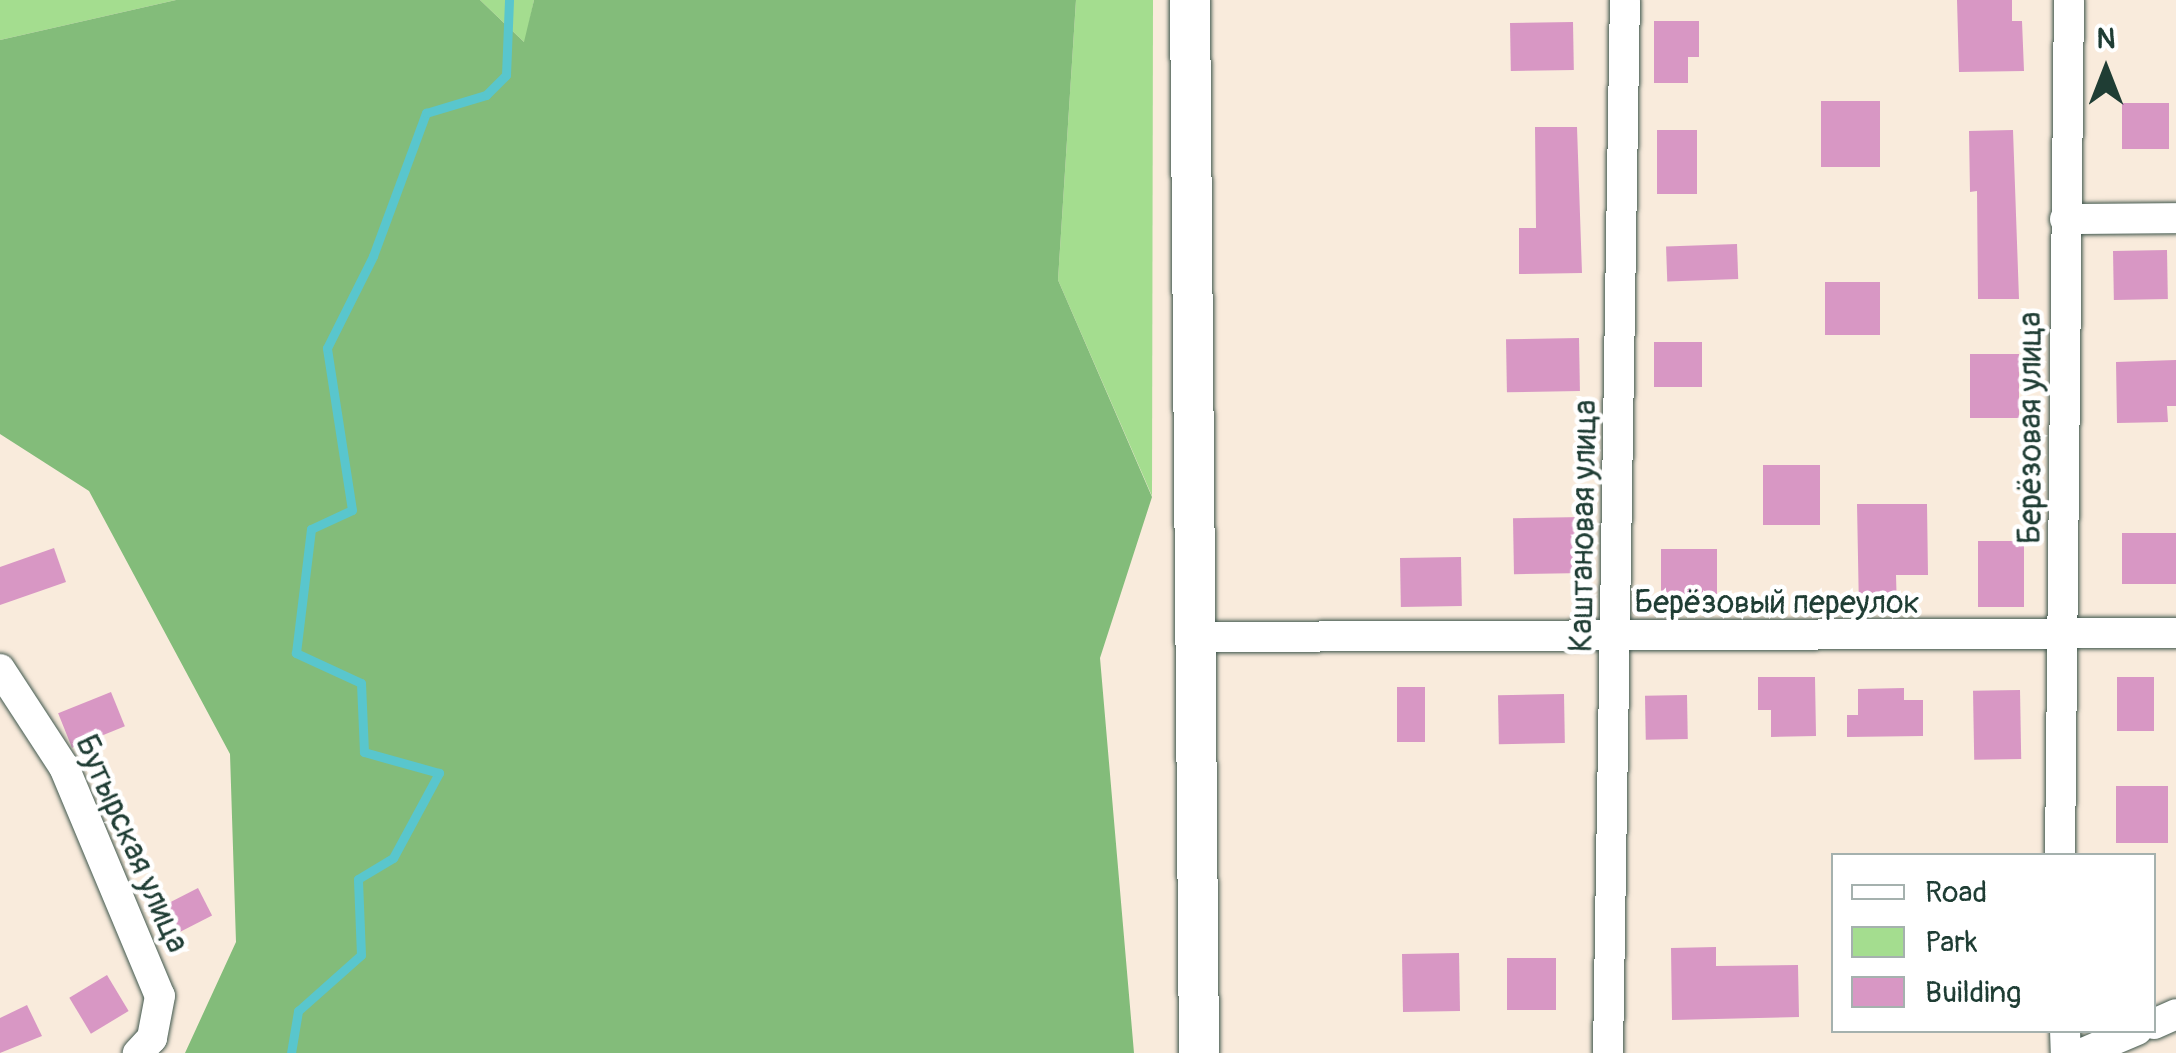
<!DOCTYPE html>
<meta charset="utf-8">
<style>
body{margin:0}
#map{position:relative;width:2176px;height:1053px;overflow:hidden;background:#f9ebdc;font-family:Pangolin,sans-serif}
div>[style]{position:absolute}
.green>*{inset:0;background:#a4dd8f}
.forest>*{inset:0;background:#83bc7a}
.stream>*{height:9px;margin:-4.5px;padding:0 4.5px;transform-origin:4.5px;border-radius:4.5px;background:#59c6cd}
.building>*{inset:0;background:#d897c4;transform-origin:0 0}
.roads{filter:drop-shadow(0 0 2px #40574d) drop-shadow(0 0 2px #40574d)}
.street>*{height:30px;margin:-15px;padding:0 15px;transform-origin:15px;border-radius:15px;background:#fff}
.secondary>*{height:40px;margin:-20px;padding:0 20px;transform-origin:20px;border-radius:20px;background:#fff}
span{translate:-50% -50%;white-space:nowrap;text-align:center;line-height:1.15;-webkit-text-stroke:9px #fff;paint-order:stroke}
.street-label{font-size:32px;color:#1f3d34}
.legend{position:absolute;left:1831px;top:853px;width:325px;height:180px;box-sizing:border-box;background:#fff;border:2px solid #a5b1ae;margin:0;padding:12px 18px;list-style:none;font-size:30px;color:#1f3d34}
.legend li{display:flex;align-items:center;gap:20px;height:50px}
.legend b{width:50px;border:2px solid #a5b1ae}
.north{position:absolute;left:2056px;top:20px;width:100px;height:100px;-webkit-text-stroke:8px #fff;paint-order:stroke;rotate:0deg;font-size:28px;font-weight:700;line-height:40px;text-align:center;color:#1f3d34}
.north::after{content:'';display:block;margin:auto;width:35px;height:45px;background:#1f3d34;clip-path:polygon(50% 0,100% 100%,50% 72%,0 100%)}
</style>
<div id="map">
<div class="green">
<i style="clip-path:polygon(0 0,176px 0,0 40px)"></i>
<i style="clip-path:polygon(480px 0,534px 0,525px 43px)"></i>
<i style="clip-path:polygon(1076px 0,1153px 0,1152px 496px,1058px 280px)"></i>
</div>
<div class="forest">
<i style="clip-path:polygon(176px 0,480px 0,524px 42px,534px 0,1076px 0,1058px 280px,1152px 497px,1100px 658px,1134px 1053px,185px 1053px,236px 942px,230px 754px,89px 491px,0 434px,0 40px)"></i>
</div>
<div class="stream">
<i style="left:291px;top:1053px;width:43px;rotate:-80.5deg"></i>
<i style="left:298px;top:1011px;width:84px;rotate:-41.6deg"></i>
<i style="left:361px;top:955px;width:76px;rotate:-92.3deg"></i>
<i style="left:358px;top:879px;width:41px;rotate:-31deg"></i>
<i style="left:393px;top:858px;width:97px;rotate:-61.6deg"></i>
<i style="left:439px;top:773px;width:78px;rotate:-164.4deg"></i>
<i style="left:364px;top:752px;width:69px;rotate:-92.5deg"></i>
<i style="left:361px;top:683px;width:72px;rotate:-155.2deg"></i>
<i style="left:296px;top:653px;width:125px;rotate:-83.1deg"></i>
<i style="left:311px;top:529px;width:45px;rotate:-24.9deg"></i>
<i style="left:352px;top:510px;width:164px;rotate:-98.8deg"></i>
<i style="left:327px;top:348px;width:103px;rotate:-63.4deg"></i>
<i style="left:373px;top:256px;width:153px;rotate:-69.7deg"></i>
<i style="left:426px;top:113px;width:63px;rotate:-16.7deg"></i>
<i style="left:486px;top:95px;width:28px;rotate:-45deg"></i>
<i style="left:506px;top:75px;width:75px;rotate:-87.7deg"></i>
</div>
<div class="building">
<i style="clip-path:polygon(1957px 0,2012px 0,2012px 21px,2022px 21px,2024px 71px,1959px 72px)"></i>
<i style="clip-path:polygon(1654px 21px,1699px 21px,1699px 57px,1688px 57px,1688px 83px,1654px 83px)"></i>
<i style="left:1573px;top:22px;width:48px;height:63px;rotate:89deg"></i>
<i style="left:1821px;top:101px;width:59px;height:66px"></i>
<i style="left:2122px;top:103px;width:47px;height:46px"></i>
<i style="clip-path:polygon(1535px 127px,1577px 127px,1582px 273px,1519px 274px,1519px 228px,1536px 228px)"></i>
<i style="left:1657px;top:130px;width:40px;height:64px"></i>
<i style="clip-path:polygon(2013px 130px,2019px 299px,1978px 299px,1977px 191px,1970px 192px,1969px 131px)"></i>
<i style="left:1737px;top:244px;width:35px;height:71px;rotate:88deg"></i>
<i style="left:2167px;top:250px;width:49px;height:54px;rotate:89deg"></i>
<i style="left:1880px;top:282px;width:53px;height:55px;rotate:90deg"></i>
<i style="left:1579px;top:338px;width:53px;height:73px;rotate:89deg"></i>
<i style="left:1654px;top:342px;width:48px;height:45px"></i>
<i style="left:1970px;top:354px;width:49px;height:64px"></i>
<i style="clip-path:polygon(2176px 360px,2176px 406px,2167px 406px,2168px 422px,2117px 423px,2116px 362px)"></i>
<i style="left:1763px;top:465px;width:57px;height:60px"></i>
<i style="clip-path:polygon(1857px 504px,1927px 504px,1928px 575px,1896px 575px,1897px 610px,1859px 611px)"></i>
<i style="left:1583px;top:517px;width:56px;height:70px;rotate:89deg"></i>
<i style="left:2176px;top:533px;width:51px;height:54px;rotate:90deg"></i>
<i style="left:1978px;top:541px;width:46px;height:66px"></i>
<i style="clip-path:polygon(54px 548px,66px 582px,0 605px,0 567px)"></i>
<i style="left:1717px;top:549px;width:45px;height:56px;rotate:90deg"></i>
<i style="left:1461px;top:557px;width:49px;height:61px;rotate:89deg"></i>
<i style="clip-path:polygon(1758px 677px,1815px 677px,1816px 736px,1771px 737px,1771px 710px,1758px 710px)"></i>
<i style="left:2117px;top:677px;width:37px;height:54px"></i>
<i style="left:1397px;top:687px;width:28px;height:55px"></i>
<i style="clip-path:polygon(1904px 688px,1904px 700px,1923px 700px,1923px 736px,1847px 737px,1847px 715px,1858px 715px,1858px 689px)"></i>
<i style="left:2020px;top:690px;width:69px;height:47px;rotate:89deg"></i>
<i style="left:111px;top:692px;width:37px;height:57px;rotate:68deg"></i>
<i style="left:1564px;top:694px;width:49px;height:66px;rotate:89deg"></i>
<i style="left:1687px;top:695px;width:44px;height:42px;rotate:89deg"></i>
<i style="left:2116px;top:786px;width:52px;height:57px"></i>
<i style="left:198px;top:888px;width:31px;height:51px;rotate:63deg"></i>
<i style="clip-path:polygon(1716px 947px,1716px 966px,1798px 965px,1799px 1017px,1672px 1020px,1671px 948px)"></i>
<i style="left:1459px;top:953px;width:58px;height:57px;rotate:89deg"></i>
<i style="left:1556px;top:958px;width:52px;height:49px;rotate:90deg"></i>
<i style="left:107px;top:975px;width:42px;height:44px;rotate:59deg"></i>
<i style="clip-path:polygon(27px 1005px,42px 1036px,0 1053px,0 1018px)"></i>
</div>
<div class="roads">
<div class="street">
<i style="left:2065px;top:219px;width:111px;rotate:-0.5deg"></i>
<i style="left:1198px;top:637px;width:978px;rotate:-0.23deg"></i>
<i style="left:0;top:669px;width:117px;rotate:56.9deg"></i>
<i style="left:64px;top:767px;width:248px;rotate:67.3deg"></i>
<i style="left:160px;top:996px;width:43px;rotate:100.8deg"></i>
<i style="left:152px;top:1038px;width:21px;rotate:133deg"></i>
<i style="left:2060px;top:856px;width:856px;rotate:-89.4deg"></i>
<i style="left:2154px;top:1024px;width:24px;rotate:-24deg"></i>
<i style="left:2065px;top:1030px;width:23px;rotate:88deg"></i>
<i style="left:1608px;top:1053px;width:1053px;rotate:-89.08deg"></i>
<i style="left:2083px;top:1053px;width:59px;rotate:-23.1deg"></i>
</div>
<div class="secondary">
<i style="left:1190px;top:0;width:1053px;rotate:89.51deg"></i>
</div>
</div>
<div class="street-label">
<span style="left:2031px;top:428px;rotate:-90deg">Берёзовая улица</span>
<span style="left:1584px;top:526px;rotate:-89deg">Каштановая улица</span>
<span style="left:1777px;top:603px">Берёзовый переулок</span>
<span style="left:131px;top:844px;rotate:66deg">Бутырская улица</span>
</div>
<ul class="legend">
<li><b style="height:12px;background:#fff"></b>Road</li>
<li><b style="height:28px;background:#a4dd8f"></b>Park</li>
<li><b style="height:28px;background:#d897c4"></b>Building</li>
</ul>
<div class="north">N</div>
</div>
